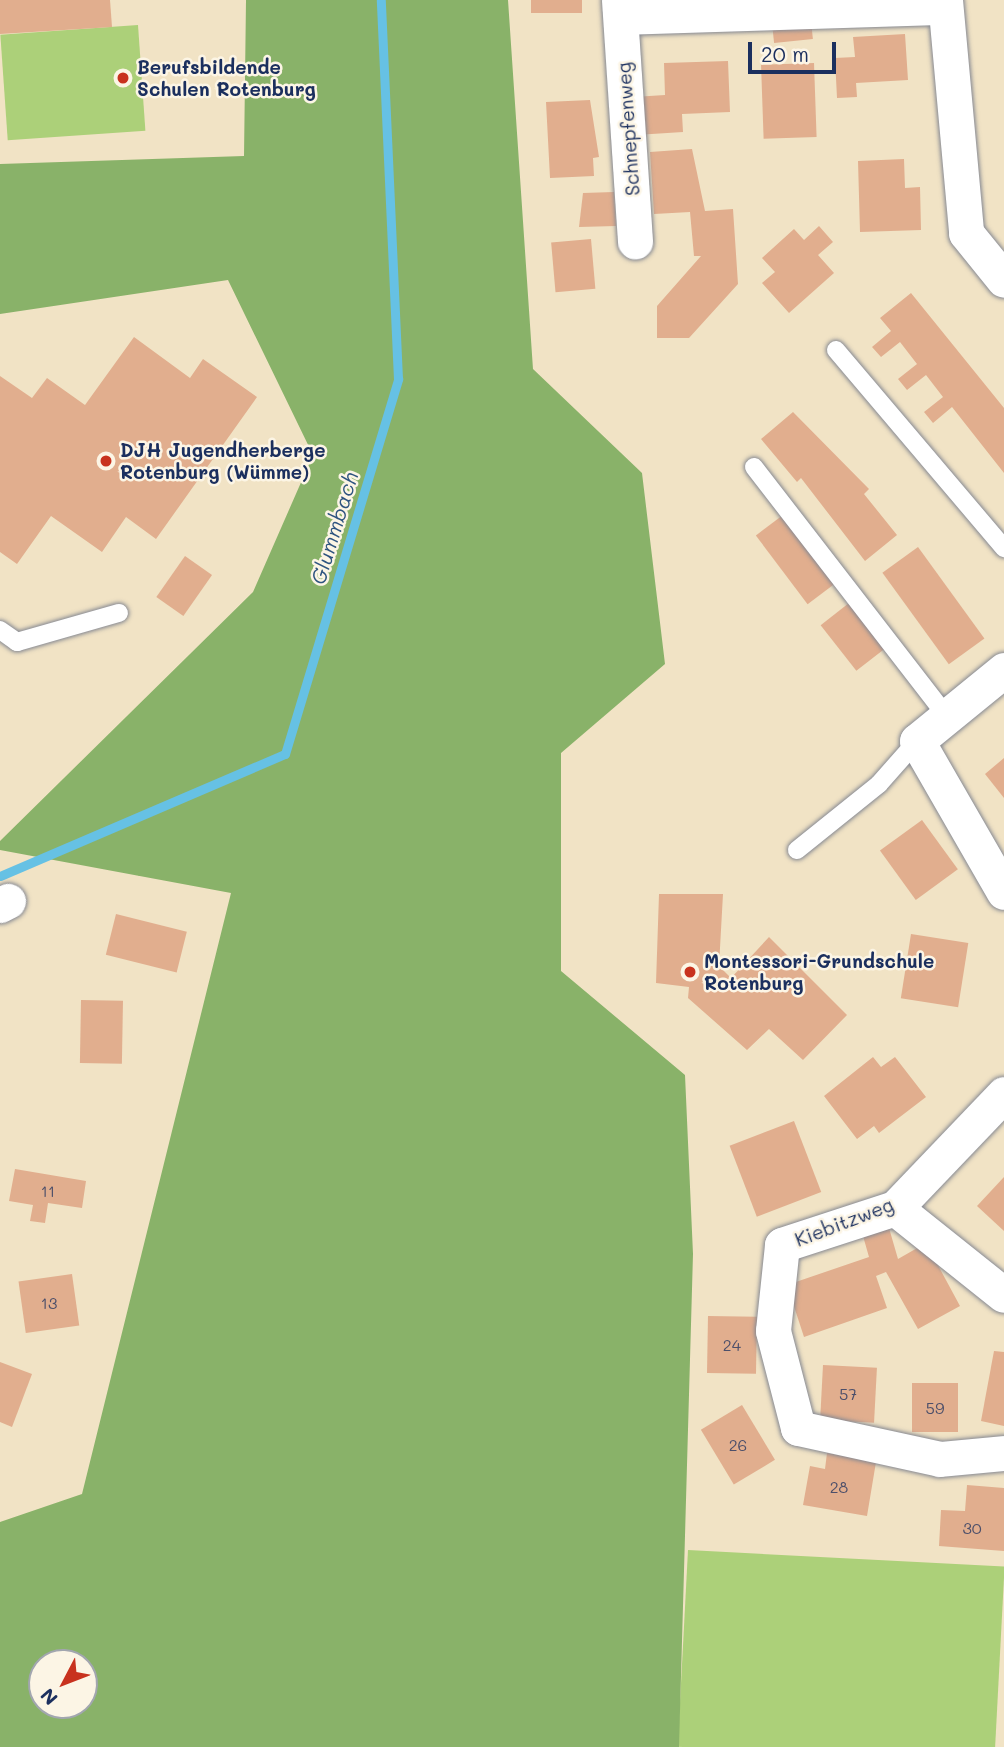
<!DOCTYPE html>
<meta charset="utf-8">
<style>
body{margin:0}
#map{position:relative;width:1004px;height:1747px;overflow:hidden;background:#f1e3c5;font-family:Mali,sans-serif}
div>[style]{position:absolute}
.green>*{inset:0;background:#acd079;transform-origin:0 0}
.forest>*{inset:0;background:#89b269}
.stream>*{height:9px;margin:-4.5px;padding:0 4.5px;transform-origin:4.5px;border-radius:4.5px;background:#66c1e4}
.building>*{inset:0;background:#e1ae8e;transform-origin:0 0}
.roads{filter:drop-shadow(0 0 2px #868992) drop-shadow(0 0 2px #868992)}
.lane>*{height:18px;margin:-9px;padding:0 9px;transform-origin:9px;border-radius:9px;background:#fff}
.street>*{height:35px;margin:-17.5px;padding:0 17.5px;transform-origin:17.5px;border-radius:17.5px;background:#fff}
.dots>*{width:19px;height:19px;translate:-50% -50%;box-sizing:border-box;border:4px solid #fcf5e5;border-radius:50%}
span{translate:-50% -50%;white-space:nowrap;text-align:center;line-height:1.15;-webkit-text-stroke:5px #fcf5e5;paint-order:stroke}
.number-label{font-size:16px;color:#4c4f6a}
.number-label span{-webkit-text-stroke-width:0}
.poi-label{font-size:19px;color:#1b2f5e;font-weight:700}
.left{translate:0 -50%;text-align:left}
.street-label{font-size:19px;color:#1b2f5e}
.water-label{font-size:21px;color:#2e5480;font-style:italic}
.north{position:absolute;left:28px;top:1649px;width:70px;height:70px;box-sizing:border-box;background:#fcf5e5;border:2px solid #a2a6af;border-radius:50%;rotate:228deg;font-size:19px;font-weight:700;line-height:28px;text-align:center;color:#1b2f5e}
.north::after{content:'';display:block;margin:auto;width:24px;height:32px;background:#c8321e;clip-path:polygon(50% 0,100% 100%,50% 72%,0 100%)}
.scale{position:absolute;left:748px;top:42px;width:88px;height:32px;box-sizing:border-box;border:4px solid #1b2f5e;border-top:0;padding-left:9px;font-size:21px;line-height:24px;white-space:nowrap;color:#1b2f5e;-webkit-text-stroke:5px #fcf5e5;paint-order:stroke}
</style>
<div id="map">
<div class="green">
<i style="left:138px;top:25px;width:106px;height:138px;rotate:86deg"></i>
<i style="left:688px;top:1550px;width:317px;height:197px;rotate:3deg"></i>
</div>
<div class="forest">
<i style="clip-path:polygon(evenodd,246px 0,508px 0,533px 369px,642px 473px,665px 664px,561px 753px,561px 971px,685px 1075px,693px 1254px,679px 1747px,0 1747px,0 1522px,82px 1494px,231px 893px,0 850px,0 841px,253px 592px,313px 455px,228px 280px,0 314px,0 164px,244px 156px,246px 0,42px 1663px,84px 1663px,84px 1705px,42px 1705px,42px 1663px)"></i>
</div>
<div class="stream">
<i style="left:0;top:876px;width:310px;rotate:-23.2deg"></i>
<i style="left:285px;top:754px;width:392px;rotate:-73.2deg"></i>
<i style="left:398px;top:379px;width:379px;rotate:-92.6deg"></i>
</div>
<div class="building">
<i style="clip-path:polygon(0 0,110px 0,112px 27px,0 34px)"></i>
<i style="left:531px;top:0;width:51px;height:13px"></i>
<i style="left:811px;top:21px;width:18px;height:39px;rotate:84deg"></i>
<i style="clip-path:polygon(905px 34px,908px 80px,856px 83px,857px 97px,837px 98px,835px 58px,855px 57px,853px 37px)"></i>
<i style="clip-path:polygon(728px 61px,730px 112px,682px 114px,683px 132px,636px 135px,634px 97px,665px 95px,664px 63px)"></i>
<i style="left:814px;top:63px;width:74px;height:53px;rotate:88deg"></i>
<i style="clip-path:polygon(590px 100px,599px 157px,593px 158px,594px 176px,550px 178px,546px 102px)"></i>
<i style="clip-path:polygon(692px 149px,705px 211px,733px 209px,738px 284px,689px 338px,657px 338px,657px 306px,701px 256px,694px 256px,690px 212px,654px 214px,650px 152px)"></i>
<i style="clip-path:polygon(904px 159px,905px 188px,920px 187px,921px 230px,860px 232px,858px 161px)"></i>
<i style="clip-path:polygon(614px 192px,616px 226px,579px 227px,583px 193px)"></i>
<i style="clip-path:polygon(819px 226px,833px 242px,818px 255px,834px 273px,789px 313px,762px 283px,775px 272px,762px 258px,794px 229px,804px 240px)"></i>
<i style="left:591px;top:239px;width:50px;height:40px;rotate:85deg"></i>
<i style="clip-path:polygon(911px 293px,1004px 408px,1004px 473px,952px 407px,933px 423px,924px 412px,943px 397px,926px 375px,907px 390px,898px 379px,917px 364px,900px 342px,881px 357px,872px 347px,891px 331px,880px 318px)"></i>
<i style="clip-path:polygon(134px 337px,190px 378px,203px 359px,257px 397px,156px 539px,126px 517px,102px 552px,51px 516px,17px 564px,0 552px,0 376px,32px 398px,47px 378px,85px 405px)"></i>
<i style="clip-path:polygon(793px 412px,869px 489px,864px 494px,897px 535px,865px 561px,801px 478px,797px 482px,761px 439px)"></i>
<i style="left:783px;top:515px;width:86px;height:34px;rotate:53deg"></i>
<i style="left:918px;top:547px;width:113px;height:44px;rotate:54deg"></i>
<i style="left:185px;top:556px;width:33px;height:50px;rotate:35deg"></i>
<i style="left:849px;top:603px;width:58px;height:36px;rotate:52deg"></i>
<i style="clip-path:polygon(1004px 758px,1004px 798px,985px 774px)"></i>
<i style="left:922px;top:820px;width:61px;height:52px;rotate:54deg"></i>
<i style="clip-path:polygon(659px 894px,723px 894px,719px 966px,731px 978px,769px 937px,847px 1015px,803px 1060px,769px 1029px,747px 1050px,688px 998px,689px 987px,656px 983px)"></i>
<i style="left:116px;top:914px;width:73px;height:42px;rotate:14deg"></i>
<i style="left:911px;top:934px;width:58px;height:65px;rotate:9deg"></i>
<i style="left:81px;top:1000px;width:42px;height:63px;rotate:1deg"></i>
<i style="clip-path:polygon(873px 1057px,881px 1067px,895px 1057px,926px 1097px,879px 1133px,874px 1126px,857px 1139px,824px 1096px)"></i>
<i style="left:794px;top:1121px;width:76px;height:69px;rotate:69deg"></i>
<i style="clip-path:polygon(15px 1169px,86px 1181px,82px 1208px,48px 1203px,45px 1223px,30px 1221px,33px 1205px,9px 1201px)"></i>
<i style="clip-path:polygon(1004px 1177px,1004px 1231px,977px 1206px)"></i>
<i style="clip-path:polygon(889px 1228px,898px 1259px,926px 1243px,960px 1306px,918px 1329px,886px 1272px,876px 1276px,887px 1308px,804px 1337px,787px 1285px,869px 1257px,863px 1236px)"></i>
<i style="left:72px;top:1274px;width:52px;height:54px;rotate:82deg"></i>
<i style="left:708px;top:1316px;width:49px;height:57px;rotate:1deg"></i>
<i style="clip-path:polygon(994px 1351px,1004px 1352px,1004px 1426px,981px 1421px)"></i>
<i style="clip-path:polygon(0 1362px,32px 1374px,12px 1427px,0 1422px)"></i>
<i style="left:823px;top:1365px;width:54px;height:55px;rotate:3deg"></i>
<i style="left:912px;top:1383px;width:46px;height:49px"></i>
<i style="left:742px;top:1405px;width:64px;height:48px;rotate:59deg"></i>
<i style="clip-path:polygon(827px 1453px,876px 1462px,867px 1516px,803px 1505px,810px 1466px,825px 1469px)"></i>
<i style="clip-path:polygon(967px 1485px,1004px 1488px,1004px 1551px,939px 1546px,941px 1510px,965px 1511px)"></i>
</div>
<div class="roads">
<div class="lane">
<i style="left:836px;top:350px;width:260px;rotate:49.7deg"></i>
<i style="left:754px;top:467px;width:316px;rotate:52.3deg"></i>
<i style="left:0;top:630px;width:21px;rotate:35deg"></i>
<i style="left:17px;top:642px;width:106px;rotate:-15.9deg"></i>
<i style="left:797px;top:850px;width:105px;rotate:-38.8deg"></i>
<i style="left:879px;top:784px;width:57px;rotate:-48.5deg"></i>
</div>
<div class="street">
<i style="left:619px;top:0;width:242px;rotate:86.2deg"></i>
<i style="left:945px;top:0;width:234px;rotate:84.8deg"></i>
<i style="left:966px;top:233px;width:60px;rotate:51deg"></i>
<i style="left:621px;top:17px;width:324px;rotate:-1.8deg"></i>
<i style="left:1004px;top:670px;width:112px;rotate:140.8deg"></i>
<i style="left:917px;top:741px;width:174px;rotate:60.1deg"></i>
<i style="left:0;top:905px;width:9px;rotate:-27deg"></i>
<i style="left:1004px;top:1094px;width:158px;rotate:133.7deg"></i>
<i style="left:895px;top:1208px;width:119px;rotate:161.9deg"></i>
<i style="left:782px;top:1245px;width:86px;rotate:96deg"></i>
<i style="left:773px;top:1331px;width:100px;rotate:75.5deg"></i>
<i style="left:798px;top:1428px;width:145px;rotate:12.3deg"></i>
<i style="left:940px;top:1459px;width:64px;rotate:-5.4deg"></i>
<i style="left:895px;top:1208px;width:139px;rotate:38.6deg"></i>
</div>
</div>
<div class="dots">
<i style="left:123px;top:78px;background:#c8321e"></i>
<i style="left:106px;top:461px;background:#c8321e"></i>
<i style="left:690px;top:972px;background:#c8321e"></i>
</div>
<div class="number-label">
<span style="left:48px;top:1191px">11</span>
<span style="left:49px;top:1303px">13</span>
<span style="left:732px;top:1345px">24</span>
<span style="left:848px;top:1394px">57</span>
<span style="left:935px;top:1408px">59</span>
<span style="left:738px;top:1445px">26</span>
<span style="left:839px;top:1487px">28</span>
<span style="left:972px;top:1528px">30</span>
</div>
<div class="poi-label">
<span class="left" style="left:137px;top:78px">Berufsbildende<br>Schulen Rotenburg</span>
<span class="left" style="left:120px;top:461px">DJH Jugendherberge<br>Rotenburg (Wümme)</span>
<span class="left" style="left:704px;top:972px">Montessori-Grundschule<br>Rotenburg</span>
</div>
<div class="street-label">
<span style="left:628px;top:129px;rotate:-94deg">Schnepfenweg</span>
<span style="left:844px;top:1222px;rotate:-21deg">Kiebitzweg</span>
</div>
<div class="water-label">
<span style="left:334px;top:528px;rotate:-73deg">Glummbach</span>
</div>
<div class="north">N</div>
<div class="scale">20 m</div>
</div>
